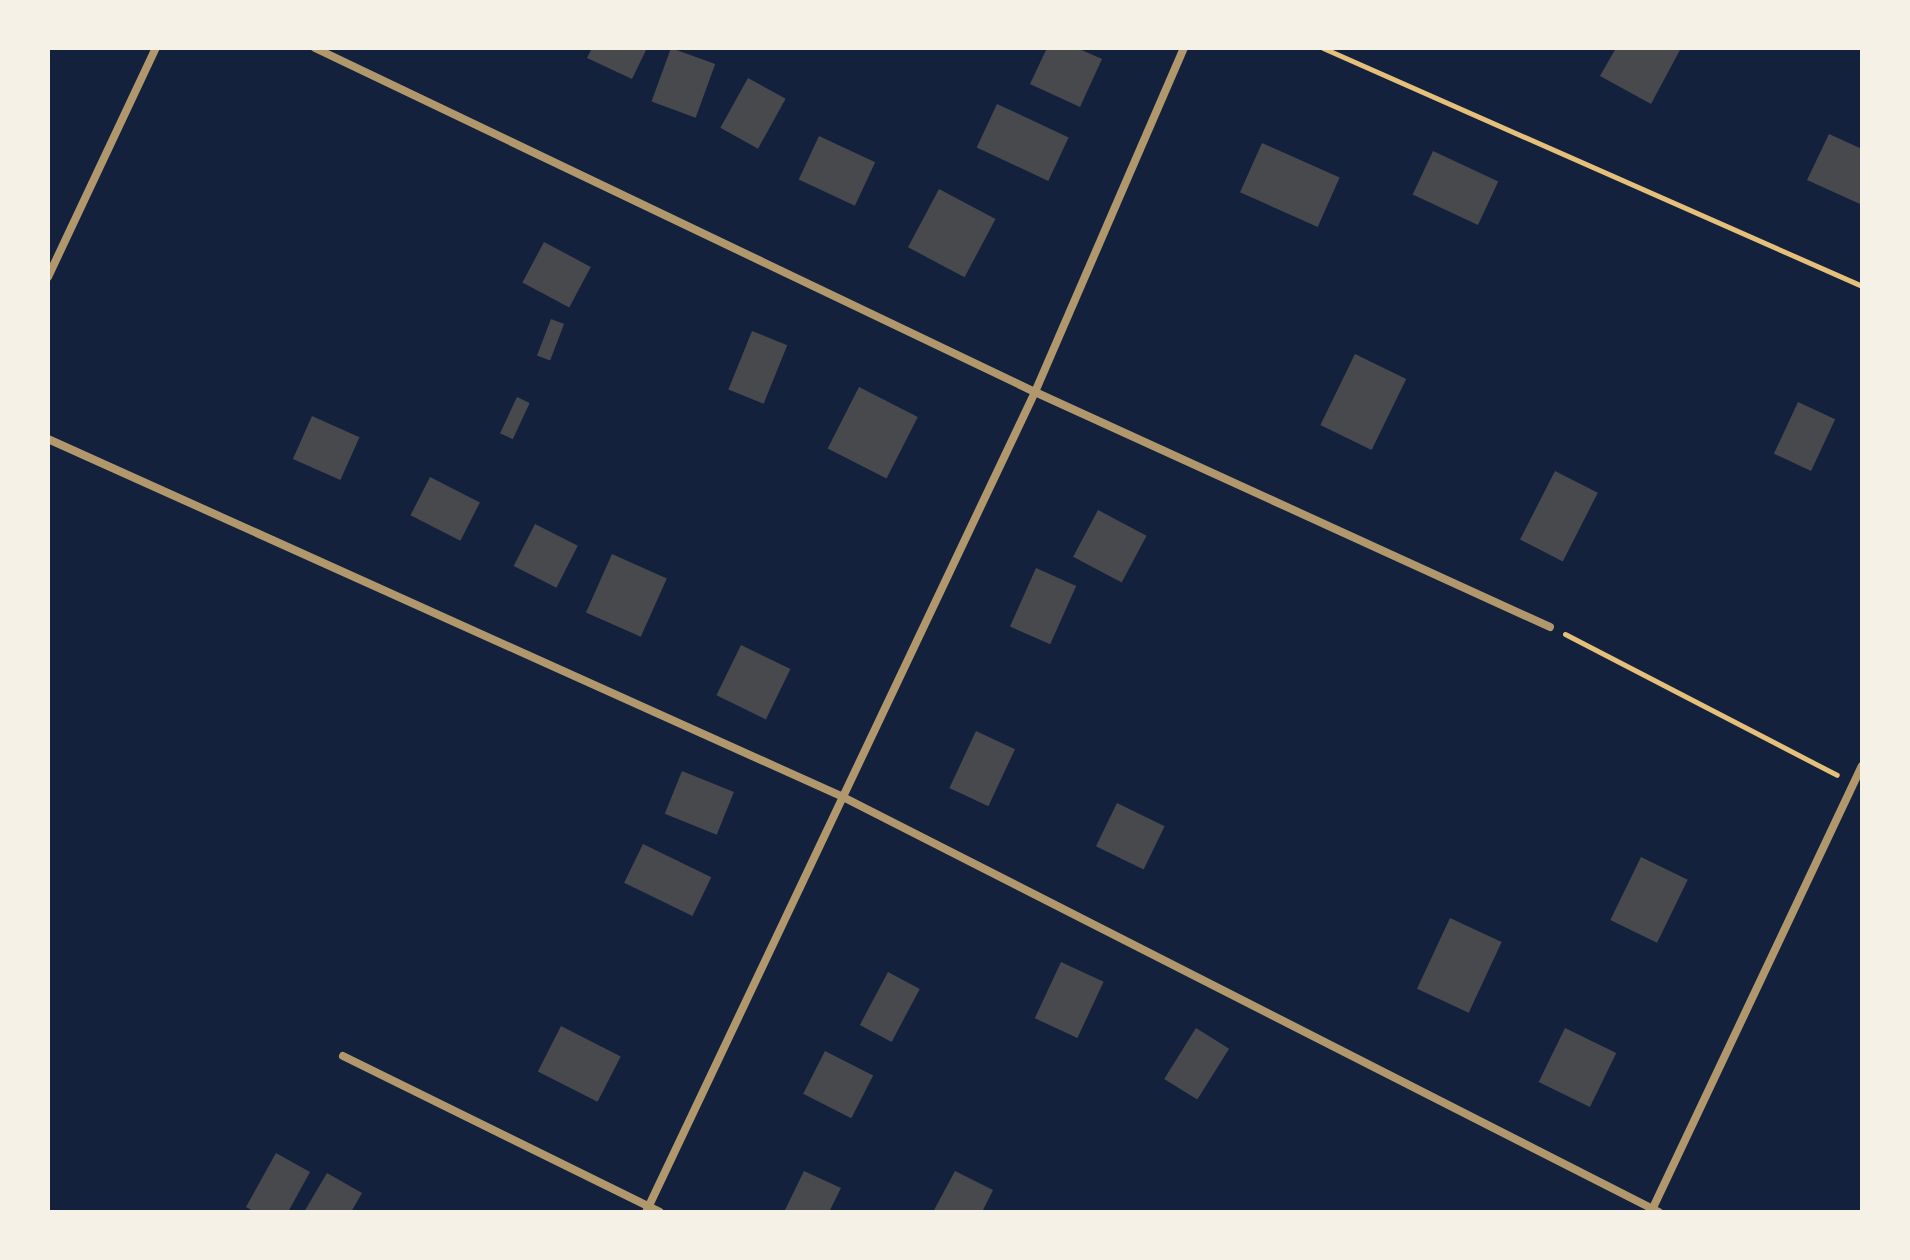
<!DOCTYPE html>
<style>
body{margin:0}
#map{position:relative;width:1910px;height:1260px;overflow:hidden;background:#14213d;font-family:Roboto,sans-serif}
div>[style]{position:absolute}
.building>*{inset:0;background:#48494c;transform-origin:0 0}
.path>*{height:5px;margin:-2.5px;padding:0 2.5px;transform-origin:2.5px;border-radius:2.5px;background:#e5c07b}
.minor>*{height:8px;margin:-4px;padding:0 4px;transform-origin:4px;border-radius:4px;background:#b1986c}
span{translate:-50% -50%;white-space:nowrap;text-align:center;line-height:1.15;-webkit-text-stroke:7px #f6f1e7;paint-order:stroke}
.frame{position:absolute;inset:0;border:50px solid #f6f1e7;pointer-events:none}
</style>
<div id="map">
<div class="building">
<i style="clip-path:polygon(592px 48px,647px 48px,632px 79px,587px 58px)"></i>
<i style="left:671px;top:48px;width:47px;height:57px;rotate:20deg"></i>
<i style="clip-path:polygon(1047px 48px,1077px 48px,1102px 59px,1080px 107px,1030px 84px)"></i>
<i style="clip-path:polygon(1616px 48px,1681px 48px,1651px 104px,1600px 76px)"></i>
<i style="left:748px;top:78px;width:43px;height:57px;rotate:29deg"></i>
<i style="left:997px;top:104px;width:79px;height:48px;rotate:25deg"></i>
<i style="clip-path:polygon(1829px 134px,1862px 149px,1860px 204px,1807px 180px)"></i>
<i style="left:819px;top:136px;width:62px;height:48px;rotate:25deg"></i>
<i style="left:1262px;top:143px;width:85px;height:54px;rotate:24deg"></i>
<i style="left:1433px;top:151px;width:72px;height:48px;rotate:25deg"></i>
<i style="left:939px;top:189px;width:64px;height:66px;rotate:28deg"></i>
<i style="left:544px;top:242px;width:53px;height:46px;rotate:28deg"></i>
<i style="left:551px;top:319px;width:14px;height:39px;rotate:21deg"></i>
<i style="left:752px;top:331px;width:38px;height:63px;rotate:22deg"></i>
<i style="left:1355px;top:354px;width:57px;height:79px;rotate:26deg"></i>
<i style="left:859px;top:387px;width:66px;height:69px;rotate:27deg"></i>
<i style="left:517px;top:397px;width:14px;height:40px;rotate:25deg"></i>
<i style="left:1798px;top:402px;width:41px;height:57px;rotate:25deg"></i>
<i style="left:312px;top:416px;width:52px;height:47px;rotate:24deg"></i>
<i style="left:1555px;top:471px;width:48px;height:77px;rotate:27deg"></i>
<i style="left:430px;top:477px;width:56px;height:43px;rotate:27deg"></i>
<i style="left:1098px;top:510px;width:55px;height:53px;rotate:28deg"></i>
<i style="left:535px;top:524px;width:48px;height:47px;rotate:27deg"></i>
<i style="left:612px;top:554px;width:60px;height:64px;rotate:24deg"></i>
<i style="left:1036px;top:568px;width:44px;height:64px;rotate:24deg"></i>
<i style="left:741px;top:645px;width:55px;height:56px;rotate:26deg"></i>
<i style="left:976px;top:731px;width:43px;height:63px;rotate:25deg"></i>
<i style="left:682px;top:771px;width:56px;height:46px;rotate:22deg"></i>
<i style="left:1117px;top:803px;width:53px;height:48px;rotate:26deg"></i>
<i style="left:643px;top:844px;width:76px;height:43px;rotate:26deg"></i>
<i style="left:1641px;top:857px;width:52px;height:70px;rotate:26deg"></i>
<i style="left:1450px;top:918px;width:57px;height:78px;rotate:25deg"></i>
<i style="left:1061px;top:962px;width:47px;height:62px;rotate:25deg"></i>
<i style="left:888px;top:972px;width:36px;height:60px;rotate:28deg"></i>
<i style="left:561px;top:1026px;width:67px;height:51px;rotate:27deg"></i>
<i style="left:1196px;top:1028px;width:39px;height:60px;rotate:32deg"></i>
<i style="left:1565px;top:1028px;width:57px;height:60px;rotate:26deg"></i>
<i style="left:825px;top:1051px;width:54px;height:48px;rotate:27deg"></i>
<i style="clip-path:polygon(276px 1153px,310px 1172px,288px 1212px,255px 1212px,246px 1207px)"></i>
<i style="clip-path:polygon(804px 1171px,841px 1188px,829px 1212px,784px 1212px)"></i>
<i style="clip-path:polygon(955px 1171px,993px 1190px,982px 1212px,933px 1212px)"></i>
<i style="clip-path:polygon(327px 1173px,362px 1193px,351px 1212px,304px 1212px)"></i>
</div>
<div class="path">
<i style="left:1323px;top:48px;width:589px;rotate:23.82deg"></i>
<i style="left:1565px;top:634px;width:306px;rotate:27.4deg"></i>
</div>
<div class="minor">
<i style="left:315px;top:48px;width:798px;rotate:25.54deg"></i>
<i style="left:1035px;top:392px;width:566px;rotate:24.53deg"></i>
<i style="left:48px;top:277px;width:253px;rotate:-64.8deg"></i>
<i style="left:48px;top:439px;width:870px;rotate:24.24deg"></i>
<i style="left:841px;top:796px;width:918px;rotate:26.96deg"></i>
<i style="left:343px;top:1056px;width:353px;rotate:26.2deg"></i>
<i style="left:646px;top:1212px;width:908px;rotate:-64.62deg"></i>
<i style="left:1035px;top:392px;width:375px;rotate:-66.6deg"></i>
<i style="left:1651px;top:1212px;width:493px;rotate:-64.7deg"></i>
</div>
<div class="frame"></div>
</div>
